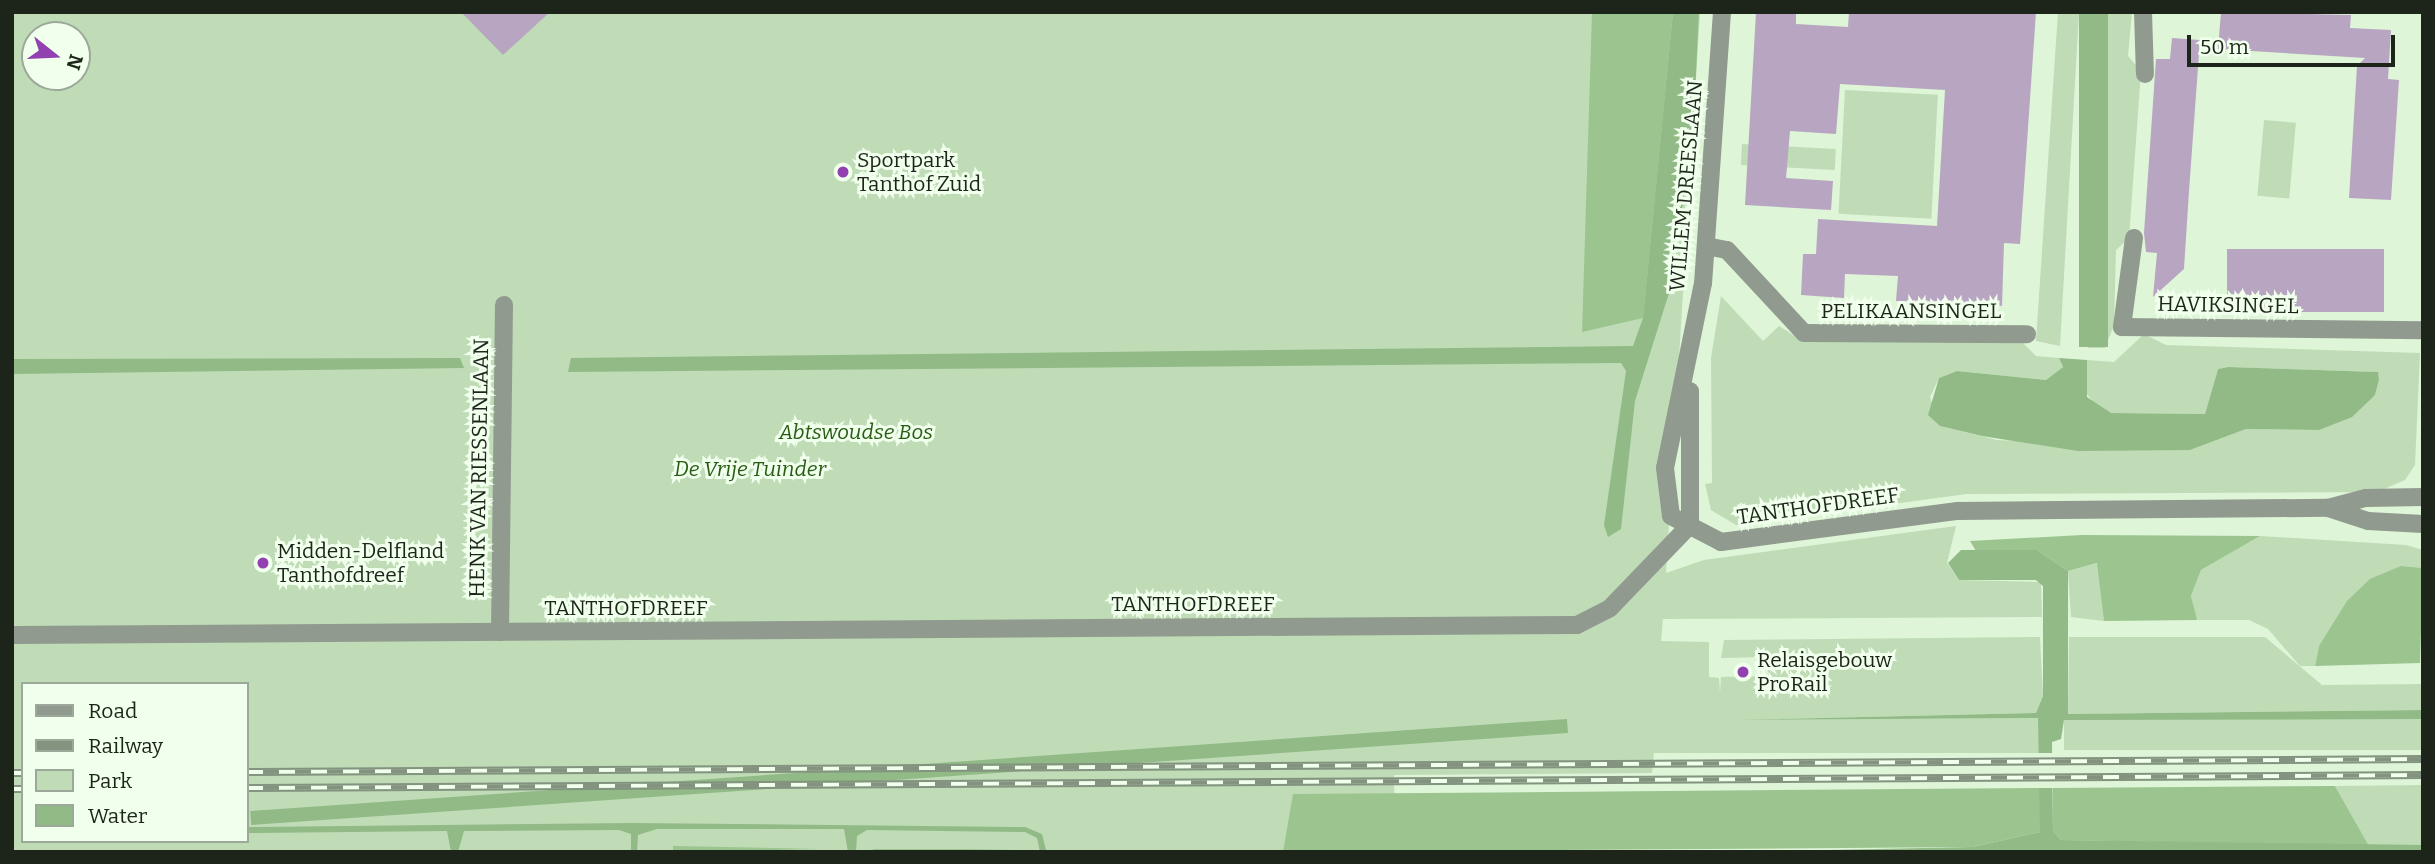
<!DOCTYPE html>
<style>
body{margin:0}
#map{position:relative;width:2435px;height:864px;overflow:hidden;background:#def5d8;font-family:Bitter,serif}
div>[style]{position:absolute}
.green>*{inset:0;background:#bfdcb7;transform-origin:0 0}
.forest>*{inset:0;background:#9bc48f}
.water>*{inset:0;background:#91ba86;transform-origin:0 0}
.pier>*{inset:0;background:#def5d8;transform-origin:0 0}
.building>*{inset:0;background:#b8a5c1;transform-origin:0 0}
.minor>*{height:18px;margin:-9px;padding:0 9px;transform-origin:9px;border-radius:9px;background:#919a8e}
.rail>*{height:8px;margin-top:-4px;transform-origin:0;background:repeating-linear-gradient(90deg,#f1ffed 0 16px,#83937f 0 32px);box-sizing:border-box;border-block:2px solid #83937f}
.dots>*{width:19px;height:19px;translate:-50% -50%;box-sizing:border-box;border:4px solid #f1ffed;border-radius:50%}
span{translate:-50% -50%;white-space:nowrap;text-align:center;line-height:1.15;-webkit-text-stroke:6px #f1ffed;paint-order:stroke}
.poi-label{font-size:21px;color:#1d251b}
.left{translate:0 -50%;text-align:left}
.street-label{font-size:21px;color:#1d251b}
.park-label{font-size:21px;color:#285c15;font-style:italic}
.frame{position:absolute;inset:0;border:14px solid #1d251b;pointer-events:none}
.legend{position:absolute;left:21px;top:682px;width:228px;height:161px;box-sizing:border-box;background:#f1ffed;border:2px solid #9ca899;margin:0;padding:9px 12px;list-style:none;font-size:21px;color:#1d251b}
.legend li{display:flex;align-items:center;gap:14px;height:35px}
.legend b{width:35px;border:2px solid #9ca899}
.north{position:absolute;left:21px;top:21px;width:70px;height:70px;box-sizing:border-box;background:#f1ffed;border:2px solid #9ca899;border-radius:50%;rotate:108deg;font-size:19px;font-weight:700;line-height:28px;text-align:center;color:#1d251b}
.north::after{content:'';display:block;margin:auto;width:24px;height:32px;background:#9241b1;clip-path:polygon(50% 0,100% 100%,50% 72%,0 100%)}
.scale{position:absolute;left:2187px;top:35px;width:208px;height:32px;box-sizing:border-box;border:4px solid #1d251b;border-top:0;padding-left:9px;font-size:21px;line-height:24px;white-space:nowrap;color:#1d251b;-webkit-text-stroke:5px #f1ffed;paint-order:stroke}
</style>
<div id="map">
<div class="green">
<i style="clip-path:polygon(evenodd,12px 12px,1700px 12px,1666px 573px,1704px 560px,1956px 526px,1947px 563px,1959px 580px,2041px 582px,2042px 617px,1663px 619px,1661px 641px,1709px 642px,1709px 677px,1719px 678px,1720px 693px,1721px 677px,1768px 676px,1767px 657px,1721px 658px,1724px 640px,2040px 637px,2043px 696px,2036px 713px,1736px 720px,2038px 718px,2040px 753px,1654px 753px,1652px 773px,1394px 775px,1395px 850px,12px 852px,12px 12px,35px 35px,77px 35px,77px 77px,35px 77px,35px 35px,12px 12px,23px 684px,247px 684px,247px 841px,23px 841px,23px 684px)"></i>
<i style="clip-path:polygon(2058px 12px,2079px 12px,2060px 346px,2036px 341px)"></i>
<i style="clip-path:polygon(2108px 12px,2132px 12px,2128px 56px,2141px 71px,2129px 238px,2116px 250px,2114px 325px,2105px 348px,2088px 348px)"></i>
<i style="left:1845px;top:90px;width:93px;height:124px;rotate:3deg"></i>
<i style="left:2264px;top:120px;width:32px;height:76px;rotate:5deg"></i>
<i style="left:1742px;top:144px;width:94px;height:21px;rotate:3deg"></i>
<i style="clip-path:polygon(1721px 296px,1763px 341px,1779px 326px,1801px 340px,2020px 340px,2036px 356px,2059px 358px,2063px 367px,2046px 380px,1957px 371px,1939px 378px,1930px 397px,1940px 426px,1997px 440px,2190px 450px,2246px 429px,2319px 430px,2375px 395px,2379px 380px,2377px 372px,2228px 367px,2218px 369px,2205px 414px,2111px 413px,2097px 407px,2084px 390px,2087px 360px,2114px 362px,2144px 334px,2166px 345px,2420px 353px,2415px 465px,2405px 480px,2377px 492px,1967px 494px,1736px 525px,1711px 510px,1705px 484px,1712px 483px,1711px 358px)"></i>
<i style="clip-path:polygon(2260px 536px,2406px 545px,2423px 550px,2423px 568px,2401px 566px,2319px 646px,2315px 666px,2300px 666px,2268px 629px,2249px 620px,2197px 620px,2194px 613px,2191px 596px,2201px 570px)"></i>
<i style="clip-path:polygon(2098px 563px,2104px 621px,2071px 617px,2068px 571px)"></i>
<i style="clip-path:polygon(2069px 637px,2265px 637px,2322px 685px,2423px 684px,2423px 710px,2068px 714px)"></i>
<i style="left:2423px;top:719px;width:31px;height:359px;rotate:90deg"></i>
<i style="clip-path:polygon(2423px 785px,2423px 845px,2369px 846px,2335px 786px)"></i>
</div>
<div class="forest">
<i style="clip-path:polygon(1592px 12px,1673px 12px,1643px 318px,1582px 332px)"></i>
<i style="clip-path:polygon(2082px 535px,2260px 536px,2201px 570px,2191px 596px,2197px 620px,2104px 621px,2097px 563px,2068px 571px,2037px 550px,1976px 551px,1970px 541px)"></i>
<i style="clip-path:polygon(2401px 566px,2423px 568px,2420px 663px,2315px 666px,2319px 646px,2347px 601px,2370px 579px)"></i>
<i style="clip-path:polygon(2335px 786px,2369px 846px,2061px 840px,2053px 831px,2053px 788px)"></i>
<i style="clip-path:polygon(2041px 788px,2040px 832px,1973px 847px,1283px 852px,1293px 794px)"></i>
<i style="clip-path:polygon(673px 846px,821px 849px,673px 852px)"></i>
<i style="clip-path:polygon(873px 849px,1018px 849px,872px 852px)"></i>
</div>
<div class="water">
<i style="clip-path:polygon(1673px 12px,1699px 12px,1693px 136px,1670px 290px,1635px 401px,1621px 529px,1608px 537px,1604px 525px,1626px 371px,1621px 363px,568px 372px,571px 358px,1633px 346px,1643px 318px)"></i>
<i style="left:2079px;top:12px;width:29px;height:335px"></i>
<i style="clip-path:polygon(460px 358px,464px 368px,12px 374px,12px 359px)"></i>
<i style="clip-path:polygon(2059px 358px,2087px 360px,2087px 397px,2111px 413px,2205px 414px,2218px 369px,2228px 367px,2378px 372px,2379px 380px,2375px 395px,2352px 417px,2319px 430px,2246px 429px,2190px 450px,2078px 451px,1982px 436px,1940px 426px,1928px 415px,1939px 378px,1957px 371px,2046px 380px,2063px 367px)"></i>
<i style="clip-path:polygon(1961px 550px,2037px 550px,2068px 571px,2068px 714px,2423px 710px,2423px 719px,2064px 720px,2061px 739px,2052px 742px,2053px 831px,2061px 840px,2423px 845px,2423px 852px,1726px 852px,1973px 847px,2040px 832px,2038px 718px,1735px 720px,2036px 713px,2043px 696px,2043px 586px,2036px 580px,1959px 580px,1948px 563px)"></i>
<i style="left:1567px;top:719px;width:14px;height:1320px;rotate:86deg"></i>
<i style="clip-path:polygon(632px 823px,1025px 827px,1042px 834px,1046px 850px,1040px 852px,1037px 838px,1025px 832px,867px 830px,857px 836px,856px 852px,848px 852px,844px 829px,657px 829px,638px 835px,637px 852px,631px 852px,631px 834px,619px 830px,464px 831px,458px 852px,451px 852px,447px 831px,247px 833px,247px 827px)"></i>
<i style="clip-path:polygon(1344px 850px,1487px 850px,1573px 852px,1329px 852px)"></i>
</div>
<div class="pier">
<i style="left:2038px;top:753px;width:16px;height:35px"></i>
</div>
<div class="building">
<i style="clip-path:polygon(461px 12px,550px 12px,503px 55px)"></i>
<i style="clip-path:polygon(1756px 12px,1796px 12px,1796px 24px,1848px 27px,1849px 12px,2036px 12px,2020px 244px,2004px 243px,2002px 306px,1896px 301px,1898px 276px,1845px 274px,1844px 298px,1801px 295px,1803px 254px,1816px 254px,1818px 219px,1937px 226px,1945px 90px,1840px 84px,1836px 134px,1790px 131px,1786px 178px,1833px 181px,1831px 210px,1745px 205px)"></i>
<i style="clip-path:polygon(2221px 12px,2351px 15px,2350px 28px,2391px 30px,2388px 79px,2399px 80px,2391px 200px,2349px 198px,2357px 66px,2365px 58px,2218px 49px)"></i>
<i style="clip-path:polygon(2172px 38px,2200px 40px,2189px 191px,2184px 269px,2153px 297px,2157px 253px,2146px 252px,2144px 233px,2156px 59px,2170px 59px)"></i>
<i style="left:2384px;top:249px;width:63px;height:157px;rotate:90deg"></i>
</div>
<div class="minor">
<i style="left:1722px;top:12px;width:272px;rotate:94deg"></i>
<i style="left:1703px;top:283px;width:189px;rotate:101.6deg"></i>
<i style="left:1665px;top:468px;width:48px;rotate:82.9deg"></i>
<i style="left:1671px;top:516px;width:56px;rotate:27.5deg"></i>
<i style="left:1721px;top:542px;width:239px;rotate:-7.5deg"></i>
<i style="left:1958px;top:511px;width:370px;rotate:-0.5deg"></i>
<i style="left:2328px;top:508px;width:39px;rotate:-15deg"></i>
<i style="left:2366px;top:498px;width:57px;rotate:-1deg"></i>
<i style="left:2143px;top:12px;width:62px;rotate:88.2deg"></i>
<i style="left:2134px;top:238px;width:90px;rotate:97.7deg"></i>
<i style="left:2122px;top:327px;width:301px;rotate:0.6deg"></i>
<i style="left:1706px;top:246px;width:21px;rotate:11deg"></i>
<i style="left:1727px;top:250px;width:113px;rotate:47.1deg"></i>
<i style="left:1804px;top:333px;width:223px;rotate:0.3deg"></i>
<i style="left:1690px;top:391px;width:134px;rotate:90deg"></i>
<i style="left:2328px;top:508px;width:42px;rotate:18deg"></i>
<i style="left:2368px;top:521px;width:55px;rotate:3.1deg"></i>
<i style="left:500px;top:632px;width:327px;rotate:-89.3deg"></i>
<i style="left:12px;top:635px;width:1565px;rotate:-0.37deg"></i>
<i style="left:1577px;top:625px;width:37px;rotate:-27deg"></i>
<i style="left:1610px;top:608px;width:115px;rotate:-46.1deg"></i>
</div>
<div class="rail">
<i style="left:247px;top:772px;width:2176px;rotate:-0.34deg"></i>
<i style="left:12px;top:773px;width:11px"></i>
<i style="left:247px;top:788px;width:2176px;rotate:-0.34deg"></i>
<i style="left:12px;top:789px;width:11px"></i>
</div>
<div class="dots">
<i style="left:843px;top:172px;background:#9241b1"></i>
<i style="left:263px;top:563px;background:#9241b1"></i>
<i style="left:1743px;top:672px;background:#9241b1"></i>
</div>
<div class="poi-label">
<span class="left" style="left:857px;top:172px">Sportpark<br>Tanthof Zuid</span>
<span class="left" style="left:277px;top:563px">Midden-Delfland<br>Tanthofdreef</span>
<span class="left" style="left:1757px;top:672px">Relaisgebouw<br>ProRail</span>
</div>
<div class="street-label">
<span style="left:1686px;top:186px;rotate:-85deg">WILLEM DREESLAAN</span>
<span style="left:2228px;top:305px;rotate:1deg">HAVIKSINGEL</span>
<span style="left:1911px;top:311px">PELIKAANSINGEL</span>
<span style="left:479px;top:468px;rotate:-89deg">HENK VAN RIESSENLAAN</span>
<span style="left:1818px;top:506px;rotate:-8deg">TANTHOFDREEF</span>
<span style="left:1193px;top:604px">TANTHOFDREEF</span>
<span style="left:626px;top:608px">TANTHOFDREEF</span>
</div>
<div class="park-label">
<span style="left:856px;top:432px">Abtswoudse Bos</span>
<span style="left:750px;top:469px">De Vrije Tuinder</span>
</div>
<div class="frame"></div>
<ul class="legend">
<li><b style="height:9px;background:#919a8e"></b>Road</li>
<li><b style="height:9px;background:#83937f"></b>Railway</li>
<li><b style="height:19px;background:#bfdcb7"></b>Park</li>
<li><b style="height:19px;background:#91ba86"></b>Water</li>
</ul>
<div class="north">N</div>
<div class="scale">50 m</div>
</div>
